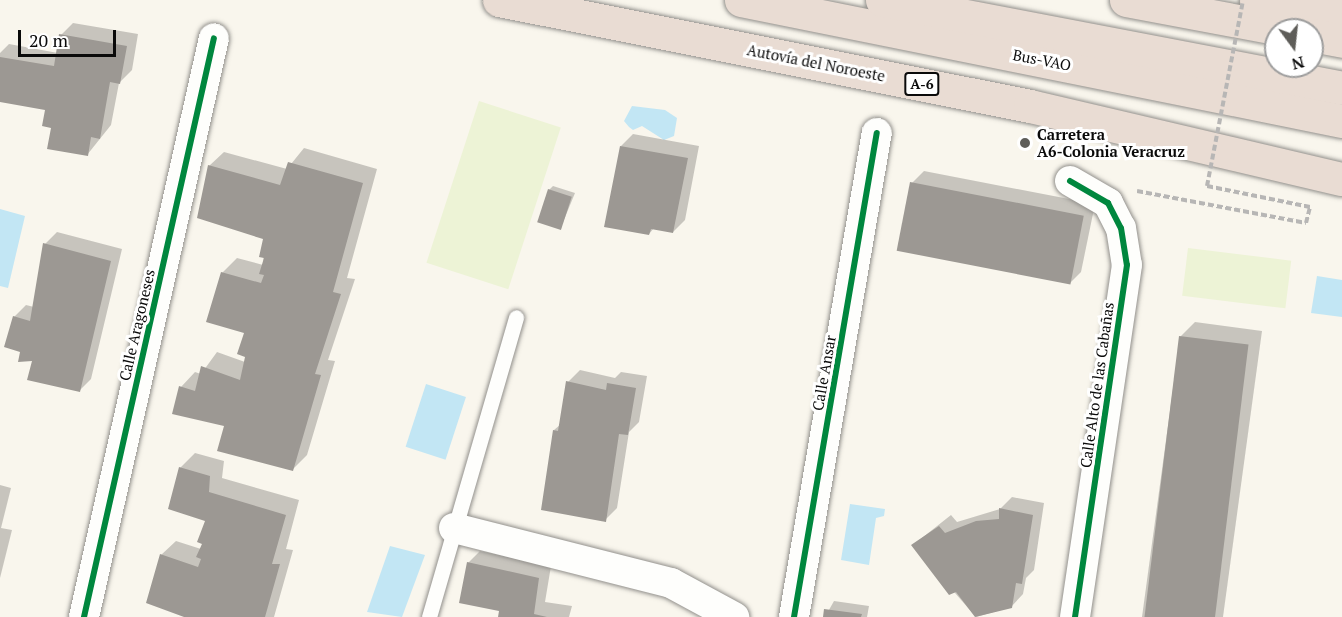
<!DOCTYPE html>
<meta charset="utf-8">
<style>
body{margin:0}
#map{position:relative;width:1342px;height:617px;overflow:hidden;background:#f9f6ed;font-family:"PT Serif",serif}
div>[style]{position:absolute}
.pitch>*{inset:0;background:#edf3d6;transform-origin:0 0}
.water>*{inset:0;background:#c2e6f4;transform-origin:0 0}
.shadow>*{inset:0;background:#0003}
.building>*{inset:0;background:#9c9893;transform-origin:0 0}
.roads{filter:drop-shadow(0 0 2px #92908c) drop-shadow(0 0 2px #92908c)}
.service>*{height:15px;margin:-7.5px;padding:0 7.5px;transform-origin:7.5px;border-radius:7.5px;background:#fefefc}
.minor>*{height:30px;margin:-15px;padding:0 15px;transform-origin:15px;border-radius:15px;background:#fefefc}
.motorway>*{height:33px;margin:-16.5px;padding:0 16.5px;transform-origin:16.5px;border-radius:16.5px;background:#e9dcd3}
.path-bridge>*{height:4px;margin-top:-2px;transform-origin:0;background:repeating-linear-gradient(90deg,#b7b6b5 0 6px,transparent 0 9px)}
.cycleway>*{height:6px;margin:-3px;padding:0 3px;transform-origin:3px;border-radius:3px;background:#00873e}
.dots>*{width:16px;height:16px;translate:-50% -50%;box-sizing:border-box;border:3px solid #fff;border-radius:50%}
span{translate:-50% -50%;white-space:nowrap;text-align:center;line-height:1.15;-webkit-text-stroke:6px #fff;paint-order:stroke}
.shield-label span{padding:2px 4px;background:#fff;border:2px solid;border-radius:4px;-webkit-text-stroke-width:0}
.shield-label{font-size:14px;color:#0a0a0a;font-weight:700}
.street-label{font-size:15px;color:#0a0a0a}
.poi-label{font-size:15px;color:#0a0a0a;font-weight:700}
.left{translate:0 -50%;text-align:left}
.north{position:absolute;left:1264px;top:18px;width:60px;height:60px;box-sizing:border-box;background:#fff;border:2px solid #9d9d9d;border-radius:50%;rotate:165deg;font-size:16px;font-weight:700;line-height:24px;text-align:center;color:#0a0a0a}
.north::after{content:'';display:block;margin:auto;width:21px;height:27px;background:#5e5d59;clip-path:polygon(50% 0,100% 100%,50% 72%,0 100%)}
.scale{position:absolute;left:18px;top:30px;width:98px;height:27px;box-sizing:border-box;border:3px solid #0a0a0a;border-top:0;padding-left:8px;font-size:18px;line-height:21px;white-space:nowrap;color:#0a0a0a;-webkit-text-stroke:4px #fff;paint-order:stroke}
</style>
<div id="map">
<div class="pitch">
<i style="left:479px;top:101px;width:86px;height:170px;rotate:18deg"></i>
<i style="left:1188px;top:248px;width:104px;height:48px;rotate:7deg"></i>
</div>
<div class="water">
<i style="clip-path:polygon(632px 106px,665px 110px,677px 118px,674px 136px,664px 140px,642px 126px,633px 130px,629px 127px,624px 121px)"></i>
<i style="clip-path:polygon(0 209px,25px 216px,8px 288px,0 286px)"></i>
<i style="clip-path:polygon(1317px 276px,1342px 280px,1342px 317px,1311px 313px)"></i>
<i style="left:426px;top:384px;width:42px;height:66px;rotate:18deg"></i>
<i style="clip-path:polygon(850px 504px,885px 509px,884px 516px,876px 518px,869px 565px,841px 560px)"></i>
<i style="clip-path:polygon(390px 546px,425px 555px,402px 617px,367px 612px)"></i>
</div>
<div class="shadow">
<i style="clip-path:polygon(73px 23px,138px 34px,132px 70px,119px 83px,111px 125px,87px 155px,52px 127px,47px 109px,0 100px,0 53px,9px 44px,58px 53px,61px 35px)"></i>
<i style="clip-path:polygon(633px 134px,699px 146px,685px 220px,673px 232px,654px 228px,649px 234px,621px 146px)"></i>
<i style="clip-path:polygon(304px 148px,377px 169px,347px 278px,355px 279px,328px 360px,335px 361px,307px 455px,293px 469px,226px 425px,181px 387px,195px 372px,201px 374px,217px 352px,245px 362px,245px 332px,222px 273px,237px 258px,263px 265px,265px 238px,209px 166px,224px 152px,287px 169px)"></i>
<i style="clip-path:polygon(924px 171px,1095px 204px,1081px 272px,1069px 284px,912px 183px)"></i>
<i style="clip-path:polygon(553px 186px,575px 193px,561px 227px,549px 190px)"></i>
<i style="clip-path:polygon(57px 232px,122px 249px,91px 379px,79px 391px,22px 351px,14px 317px,26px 305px,34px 307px,45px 244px)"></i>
<i style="clip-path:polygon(1195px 322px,1262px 331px,1223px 617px,1142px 617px,1180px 337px)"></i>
<i style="clip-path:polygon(580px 370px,615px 378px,621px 372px,647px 376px,639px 422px,629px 432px,617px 508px,605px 520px,554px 430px,561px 424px,568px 382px)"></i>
<i style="clip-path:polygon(195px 453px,224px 461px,222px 478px,299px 500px,286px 549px,293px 550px,274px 617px,186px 617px,161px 555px,176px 541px,201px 549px,207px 520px,180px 468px)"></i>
<i style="clip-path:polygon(0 485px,11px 488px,1px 528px,12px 530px,0 578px)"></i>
<i style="clip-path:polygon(1012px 497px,1044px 503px,1034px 570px,1026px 578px,1023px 594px,1011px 607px,976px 617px,913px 545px,951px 515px,957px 522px,1000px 509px)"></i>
<i style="clip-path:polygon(480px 551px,551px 566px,545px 602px,572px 606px,569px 617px,500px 617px,500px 609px,468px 563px)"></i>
<i style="clip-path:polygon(834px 601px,869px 606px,867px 617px,825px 617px)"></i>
</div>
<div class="building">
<i style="clip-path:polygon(59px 34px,127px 46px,120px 84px,110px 82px,100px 139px,91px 137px,88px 156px,47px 149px,51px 128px,42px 126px,45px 110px,0 102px,0 57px,54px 66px)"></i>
<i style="clip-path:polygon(620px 146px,688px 158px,673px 233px,651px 229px,649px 235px,604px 227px)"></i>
<i style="clip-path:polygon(288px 162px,363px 183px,333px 292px,341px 294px,315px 374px,321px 375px,293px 471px,217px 451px,224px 426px,172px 414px,179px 386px,195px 391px,201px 366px,240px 380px,245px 357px,237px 354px,244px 333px,206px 322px,221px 272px,261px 283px,264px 275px,259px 274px,264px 258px,259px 257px,263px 239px,197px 218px,208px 165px,280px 185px)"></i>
<i style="left:910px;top:182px;width:177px;height:70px;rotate:11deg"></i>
<i style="left:548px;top:189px;width:25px;height:35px;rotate:18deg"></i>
<i style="clip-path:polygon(43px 243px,111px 261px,80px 392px,27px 380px,32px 361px,18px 362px,20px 352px,4px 347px,13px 316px,30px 321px)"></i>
<i style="left:1179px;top:336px;width:70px;height:284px;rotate:7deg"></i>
<i style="clip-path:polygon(566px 381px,606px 390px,607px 383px,636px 388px,628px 435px,619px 434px,606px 522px,541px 510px,553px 430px,558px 431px)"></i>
<i style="clip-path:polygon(179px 467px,210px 476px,209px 492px,286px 515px,272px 564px,280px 564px,265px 617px,184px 617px,146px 603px,160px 554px,198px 567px,201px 559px,196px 557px,202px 544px,197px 542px,205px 521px,168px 509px)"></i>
<i style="clip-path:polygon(999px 508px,1033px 515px,1022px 584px,1016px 583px,1012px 608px,975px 617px,956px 592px,949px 595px,911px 545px,939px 526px,945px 533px,976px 521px,999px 519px)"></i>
<i style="clip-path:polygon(467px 562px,539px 578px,534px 614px,547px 617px,498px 617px,499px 611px,459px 603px)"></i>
<i style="clip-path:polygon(824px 609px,862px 614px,861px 617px,823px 617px)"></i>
</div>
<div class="roads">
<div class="service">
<i style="left:429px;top:617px;width:312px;rotate:-73.8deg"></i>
</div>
<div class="minor">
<i style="left:1070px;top:181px;width:44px;rotate:30.1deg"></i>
<i style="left:1108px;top:203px;width:28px;rotate:63deg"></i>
<i style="left:1121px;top:228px;width:37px;rotate:81deg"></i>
<i style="left:1127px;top:265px;width:356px;rotate:98.4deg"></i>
<i style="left:454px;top:528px;width:224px;rotate:14.2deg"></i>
<i style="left:671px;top:583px;width:72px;rotate:28.4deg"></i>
<i style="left:84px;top:617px;width:593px;rotate:-77.35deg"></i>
<i style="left:794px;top:617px;width:491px;rotate:-80.3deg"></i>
</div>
<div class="motorway">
<i style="left:499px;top:0;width:541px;rotate:11.29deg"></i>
<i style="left:1030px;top:106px;width:320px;rotate:13.2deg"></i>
<i style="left:741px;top:0;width:613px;rotate:11.38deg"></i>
<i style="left:882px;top:0;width:468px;rotate:10.8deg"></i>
<i style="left:1126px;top:0;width:163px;rotate:10.6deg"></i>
<i style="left:1256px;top:0;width:87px;rotate:7.3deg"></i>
<i style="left:1312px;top:35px;width:31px;rotate:11deg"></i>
</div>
</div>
<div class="path-bridge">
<i style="left:1137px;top:191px;width:172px;rotate:10.7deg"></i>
<i style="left:1306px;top:223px;width:16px;rotate:-76deg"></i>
<i style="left:1310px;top:207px;width:105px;rotate:-168.5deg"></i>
<i style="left:1207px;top:186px;width:189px;rotate:-79deg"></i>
</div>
<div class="cycleway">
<i style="left:1070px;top:181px;width:44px;rotate:30.1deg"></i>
<i style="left:1108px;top:203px;width:28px;rotate:63deg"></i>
<i style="left:1121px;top:228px;width:37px;rotate:81deg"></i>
<i style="left:1127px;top:265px;width:356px;rotate:98.4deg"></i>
<i style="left:84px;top:617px;width:593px;rotate:-77.35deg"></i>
<i style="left:794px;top:617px;width:491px;rotate:-80.3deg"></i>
</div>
<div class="dots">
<i style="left:1025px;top:143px;background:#5e5d59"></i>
</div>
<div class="shield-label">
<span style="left:922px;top:84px">A-6</span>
</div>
<div class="street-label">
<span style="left:1042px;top:60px;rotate:11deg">Bus-VAO</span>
<span style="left:816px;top:63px;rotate:11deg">Autovía del Noroeste</span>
<span style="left:137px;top:325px;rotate:-77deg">Calle Aragoneses</span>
<span style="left:824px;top:373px;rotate:-80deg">Calle Ansar</span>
<span style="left:1097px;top:385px;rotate:-82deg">Calle Alto de las Cabañas</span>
</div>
<div class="poi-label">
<span class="left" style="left:1037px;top:143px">Carretera<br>A6-Colonia Veracruz</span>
</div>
<div class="north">N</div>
<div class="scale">20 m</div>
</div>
